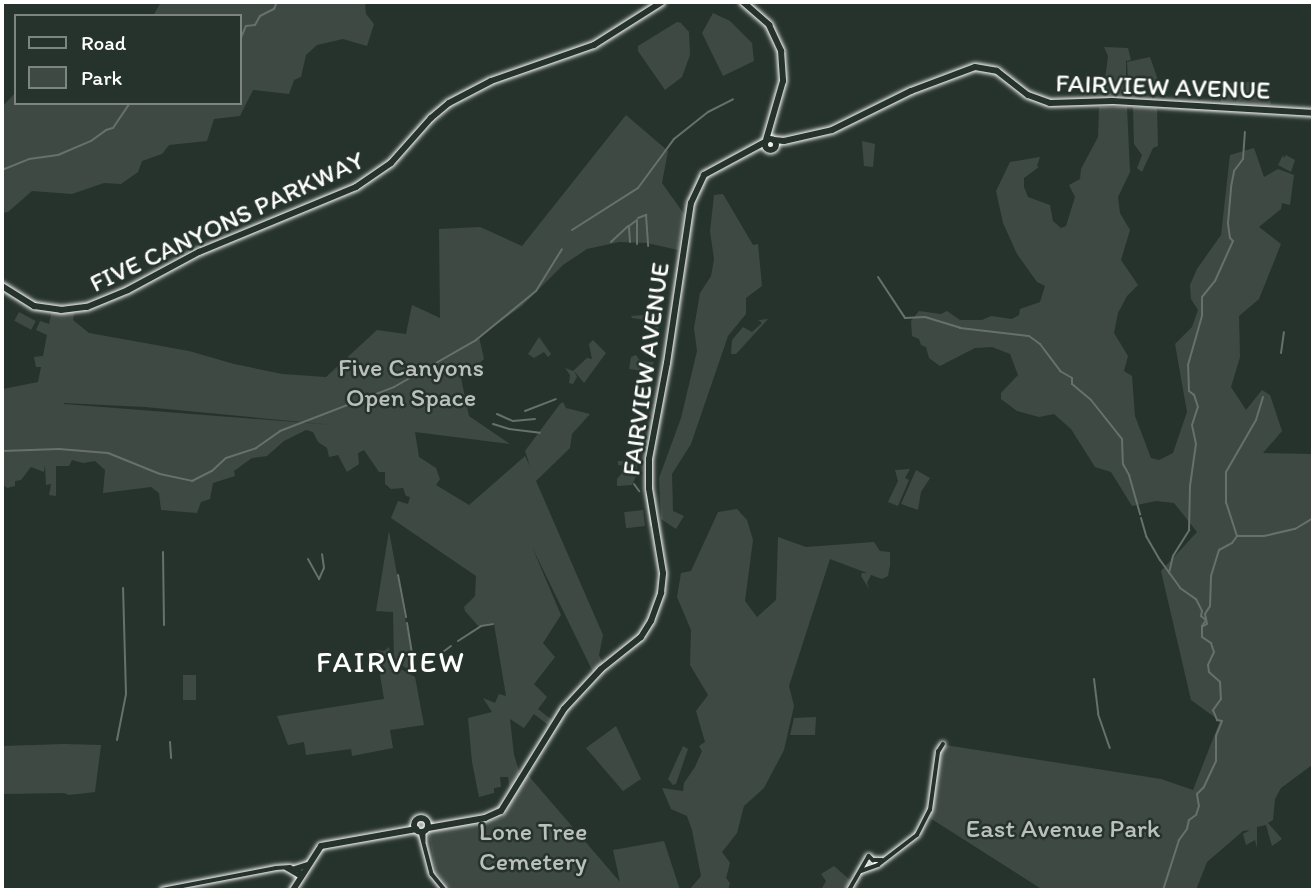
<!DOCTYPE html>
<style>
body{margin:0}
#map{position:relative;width:1315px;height:892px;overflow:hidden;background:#26332d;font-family:Itim,sans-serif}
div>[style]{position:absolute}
.green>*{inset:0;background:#3e4944;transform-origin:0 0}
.stream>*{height:2px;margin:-1px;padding:0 1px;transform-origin:1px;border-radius:1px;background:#67706c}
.roads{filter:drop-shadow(0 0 2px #fff) drop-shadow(0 0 2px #fff)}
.minor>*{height:3.5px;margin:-1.75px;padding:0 1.75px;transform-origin:1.75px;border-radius:1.75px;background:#26332d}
.major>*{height:6px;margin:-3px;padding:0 3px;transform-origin:3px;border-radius:3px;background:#26332d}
.major>.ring{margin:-3px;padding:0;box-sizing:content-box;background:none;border:6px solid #26332d;border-radius:50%}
span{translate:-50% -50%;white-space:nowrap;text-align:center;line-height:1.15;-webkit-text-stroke:5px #26332d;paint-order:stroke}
.street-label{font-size:26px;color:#fff}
.park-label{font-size:26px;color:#bbbfbe}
.quarter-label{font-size:30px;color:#fff;letter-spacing:2px}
.frame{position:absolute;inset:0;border:4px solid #fff;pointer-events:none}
.legend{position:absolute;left:14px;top:14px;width:228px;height:91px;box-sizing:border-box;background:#26332d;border:2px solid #7d8581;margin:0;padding:9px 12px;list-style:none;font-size:21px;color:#fff}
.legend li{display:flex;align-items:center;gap:14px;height:35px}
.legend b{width:35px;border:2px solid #7d8581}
</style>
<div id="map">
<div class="green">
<i style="clip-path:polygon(161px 2px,370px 2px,365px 5px,366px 14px,374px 24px,367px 46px,343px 39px,317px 45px,306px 55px,301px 77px,294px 80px,289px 94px,253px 90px,240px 116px,214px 119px,207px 141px,169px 145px,162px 154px,142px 161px,138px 172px,121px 184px,104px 183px,72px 194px,32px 191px,8px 212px,2px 213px,2px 107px,16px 92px,16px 103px,240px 103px,240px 16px,153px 16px)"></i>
<i style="clip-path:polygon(713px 13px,730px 21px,752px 43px,754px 61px,723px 76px,702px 33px)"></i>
<i style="clip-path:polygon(677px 22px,681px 23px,689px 32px,690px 55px,682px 77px,665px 90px,638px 51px,638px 46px)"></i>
<i style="clip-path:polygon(1104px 47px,1128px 48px,1131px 60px,1126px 61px,1126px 95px,1103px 95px,1108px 56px)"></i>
<i style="clip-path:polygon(1150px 57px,1160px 86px,1146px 86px,1145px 76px,1128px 80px,1127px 62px)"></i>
<i style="clip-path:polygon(1262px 81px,1268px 90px,1271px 104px,1268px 105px,1221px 102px,1221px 84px)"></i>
<i style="clip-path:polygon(1099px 107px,1127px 107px,1130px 172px,1118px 197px,1120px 213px,1130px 230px,1121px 260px,1138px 285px,1127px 296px,1118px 313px,1114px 333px,1128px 356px,1124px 371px,1132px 376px,1135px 416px,1151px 458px,1159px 460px,1173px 453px,1187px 412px,1175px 344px,1192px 327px,1198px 310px,1191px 299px,1190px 285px,1197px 269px,1221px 235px,1230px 155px,1254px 148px,1264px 177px,1278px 169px,1294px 175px,1290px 205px,1282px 203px,1281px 209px,1259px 227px,1281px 244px,1259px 299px,1239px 316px,1240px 357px,1231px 387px,1246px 410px,1262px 390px,1270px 395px,1282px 431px,1263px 453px,1313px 454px,1312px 765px,1281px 788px,1275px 799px,1273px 820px,1268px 823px,1282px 839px,1272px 846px,1266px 825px,1257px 827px,1257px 848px,1255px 840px,1246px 845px,1243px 834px,1250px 830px,1243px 831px,1207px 862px,1196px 890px,1043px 890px,930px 818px,941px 750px,945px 745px,1161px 779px,1193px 790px,1220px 721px,1191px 700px,1161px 571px,1197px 532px,1174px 503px,1156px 501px,1132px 506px,1111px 472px,1095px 467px,1071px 429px,1054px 414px,1039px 417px,1017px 411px,1001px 399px,1001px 393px,1018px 375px,1010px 354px,992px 347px,975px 348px,940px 366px,929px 358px,926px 347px,921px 345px,919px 339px,912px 336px,911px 321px,919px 311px,941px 314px,947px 311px,960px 320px,982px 320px,991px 316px,1012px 319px,1019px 315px,1020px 309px,1040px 302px,1045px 286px,1037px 282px,1017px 254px,1003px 223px,996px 191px,1010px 162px,1040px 157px,1037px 166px,1039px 167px,1024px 178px,1024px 187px,1028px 197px,1050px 205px,1053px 221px,1061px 228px,1066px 226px,1075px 197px,1069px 185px,1080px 179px,1081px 169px,1098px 137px)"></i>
<i style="clip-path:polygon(1133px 107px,1157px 108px,1158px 146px,1153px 148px,1142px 172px,1137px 168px,1142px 155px,1134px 144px)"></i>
<i style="clip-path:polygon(evenodd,626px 115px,668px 151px,662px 183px,684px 214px,678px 250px,647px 243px,619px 242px,587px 249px,563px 265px,522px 306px,479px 337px,484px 359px,461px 378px,469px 416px,510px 444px,415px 432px,419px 457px,436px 468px,440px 479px,436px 485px,469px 505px,525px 456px,530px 466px,525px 451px,560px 404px,563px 402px,566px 408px,590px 414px,572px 434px,570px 448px,536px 481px,603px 635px,599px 655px,603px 663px,593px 672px,532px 547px,561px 615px,543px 643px,555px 657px,534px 684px,547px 697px,538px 709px,552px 720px,548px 725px,534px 714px,524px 728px,510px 719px,514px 755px,520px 774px,510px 791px,508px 777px,500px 777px,501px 787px,494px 788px,494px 793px,479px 797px,472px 762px,468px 718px,492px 712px,483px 698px,495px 703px,499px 694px,506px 696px,494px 624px,479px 627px,465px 611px,464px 607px,475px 596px,476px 576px,391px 518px,398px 501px,408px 504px,410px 497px,406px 496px,403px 488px,391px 489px,385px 484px,385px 472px,379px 472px,364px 450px,358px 453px,359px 464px,347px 472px,338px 455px,329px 457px,327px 448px,318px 442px,313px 432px,306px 430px,284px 441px,267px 456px,252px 458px,234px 471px,235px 476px,213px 483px,210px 499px,201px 502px,197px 513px,161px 510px,159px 493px,151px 487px,103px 493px,105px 470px,95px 461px,83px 463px,72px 460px,69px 466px,56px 466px,56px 496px,49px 495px,51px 484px,46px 485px,45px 465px,44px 472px,31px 467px,21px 480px,15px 481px,15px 486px,7px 488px,2px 484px,3px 389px,38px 382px,41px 367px,36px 367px,34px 357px,43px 356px,47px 335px,36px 330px,40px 321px,49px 324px,52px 310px,75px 309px,73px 320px,89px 333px,189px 351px,234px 364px,282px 374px,326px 377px,377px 330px,406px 334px,412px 305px,440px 318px,439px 229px,480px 227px,522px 246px,626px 115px,64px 403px,145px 407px,334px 425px,64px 404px,64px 403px)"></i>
<i style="clip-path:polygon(862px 141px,875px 144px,873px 167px,864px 166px)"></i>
<i style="clip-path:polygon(1283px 155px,1284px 158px,1286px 155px,1295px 160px,1291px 172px,1278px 165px)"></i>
<i style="clip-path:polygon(723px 194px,753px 245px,758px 244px,762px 286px,746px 298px,746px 314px,728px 336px,691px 444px,672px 474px,673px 511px,684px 516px,676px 529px,661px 519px,659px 478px,681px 418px,697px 351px,694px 328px,700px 293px,711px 276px,714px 259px,710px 231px,714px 195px)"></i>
<i style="left:19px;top:312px;width:19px;height:10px;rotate:28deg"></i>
<i style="clip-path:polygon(643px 315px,659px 323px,657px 339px,653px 339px,655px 326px,646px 324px,646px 320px,632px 318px,631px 316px)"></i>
<i style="clip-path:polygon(768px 319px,736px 354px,731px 354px,732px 340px,743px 327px,752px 332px,762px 323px,758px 320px)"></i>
<i style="clip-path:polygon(539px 337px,551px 354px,548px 357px,544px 352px,534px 358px,528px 354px)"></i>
<i style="clip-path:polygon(593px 340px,606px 353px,584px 383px,574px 371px,577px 377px,573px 384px,569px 383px,570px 375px,565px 368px,573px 371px,587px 358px,592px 359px,589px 344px)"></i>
<i style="clip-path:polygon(636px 355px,640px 361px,654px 362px,649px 372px,629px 369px,631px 357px)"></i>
<i style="clip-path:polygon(618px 461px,637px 462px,637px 474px,632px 485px,617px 486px,617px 479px,628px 466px,618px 465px)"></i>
<i style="clip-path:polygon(910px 469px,905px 478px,909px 480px,898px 506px,888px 502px,898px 481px,895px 470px)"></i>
<i style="clip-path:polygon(916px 470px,930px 478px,921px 492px,918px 510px,901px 504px)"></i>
<i style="clip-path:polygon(737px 509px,747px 520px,753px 540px,745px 601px,757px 617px,776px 600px,778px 537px,806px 547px,874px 542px,880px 551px,890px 552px,890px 565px,888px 576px,882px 579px,871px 575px,867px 583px,869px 589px,861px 576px,862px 573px,867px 573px,830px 559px,789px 686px,794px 706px,784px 750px,764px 788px,744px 806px,737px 833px,722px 852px,730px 863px,726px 878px,730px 883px,728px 890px,689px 890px,701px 876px,692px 830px,687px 816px,671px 809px,662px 788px,683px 791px,684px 783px,695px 767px,702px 751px,699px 746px,705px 742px,696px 711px,708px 695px,690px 665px,691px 630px,677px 597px,681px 573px,691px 571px,718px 512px)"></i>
<i style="left:643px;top:510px;width:16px;height:19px;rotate:83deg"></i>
<i style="clip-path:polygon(389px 531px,415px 672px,415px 674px,394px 660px,393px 612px,376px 611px)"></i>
<i style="clip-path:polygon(389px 647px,393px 665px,415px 677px,424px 725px,390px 730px,393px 748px,352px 756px,351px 749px,306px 755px,304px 742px,288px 745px,277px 716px,384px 699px,376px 650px,384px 651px)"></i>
<i style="left:196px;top:675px;width:25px;height:13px;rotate:90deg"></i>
<i style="clip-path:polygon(816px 717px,815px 735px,790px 735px,794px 718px)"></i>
<i style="clip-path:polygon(616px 726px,641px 779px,623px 791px,586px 748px)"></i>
<i style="clip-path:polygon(65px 744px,101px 745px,95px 792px,69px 795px,64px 793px,3px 794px,2px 746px)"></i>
<i style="clip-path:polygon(683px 746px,688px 749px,676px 784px,673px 785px,668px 779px)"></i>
<i style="clip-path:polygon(527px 774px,620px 882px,613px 850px,664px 841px,680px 890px,452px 890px,436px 872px,428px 831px,502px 818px)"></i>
<i style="clip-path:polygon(834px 866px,850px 880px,845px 890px,821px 890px,826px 881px,821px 874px)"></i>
</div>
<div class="stream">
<i style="left:240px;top:40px;width:15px;rotate:-67deg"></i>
<i style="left:246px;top:26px;width:9px;rotate:-6deg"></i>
<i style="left:255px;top:25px;width:10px;rotate:-61deg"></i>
<i style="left:260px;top:16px;width:16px;rotate:-27deg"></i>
<i style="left:274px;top:9px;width:8px;rotate:-67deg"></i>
<i style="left:2px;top:170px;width:29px;rotate:-22deg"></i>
<i style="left:29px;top:159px;width:29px;rotate:-8deg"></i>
<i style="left:58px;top:155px;width:36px;rotate:-23deg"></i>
<i style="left:91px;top:141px;width:19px;rotate:-36deg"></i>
<i style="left:106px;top:130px;width:7px;rotate:-16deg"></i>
<i style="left:113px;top:128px;width:30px;rotate:-56deg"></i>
<i style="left:638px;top:218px;width:9px;rotate:-21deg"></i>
<i style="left:646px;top:215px;width:31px;rotate:86deg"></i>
<i style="left:572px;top:230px;width:78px;rotate:-32.5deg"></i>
<i style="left:638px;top:188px;width:61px;rotate:-53.7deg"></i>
<i style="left:674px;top:139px;width:43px;rotate:-38.5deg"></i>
<i style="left:708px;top:112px;width:28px;rotate:-27deg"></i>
<i style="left:611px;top:242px;width:23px;rotate:-43deg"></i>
<i style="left:630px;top:242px;width:16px;rotate:-94deg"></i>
<i style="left:629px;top:226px;width:10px;rotate:-37deg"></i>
<i style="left:637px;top:220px;width:24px;rotate:90deg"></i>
<i style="left:878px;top:277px;width:49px;rotate:56.6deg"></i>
<i style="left:905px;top:318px;width:20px;rotate:-3deg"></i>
<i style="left:925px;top:317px;width:37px;rotate:17deg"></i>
<i style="left:960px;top:328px;width:69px;rotate:6.6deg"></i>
<i style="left:1029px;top:336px;width:14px;rotate:36deg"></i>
<i style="left:1040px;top:344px;width:34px;rotate:53deg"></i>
<i style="left:1060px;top:371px;width:14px;rotate:30deg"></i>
<i style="left:1072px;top:378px;width:6px;rotate:90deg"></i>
<i style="left:1072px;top:384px;width:25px;rotate:40deg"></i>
<i style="left:1091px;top:400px;width:50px;rotate:51.5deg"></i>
<i style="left:1122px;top:439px;width:25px;rotate:88deg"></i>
<i style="left:1123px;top:464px;width:13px;rotate:61deg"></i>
<i style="left:1129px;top:475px;width:41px;rotate:74.2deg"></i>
<i style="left:677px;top:278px;width:9px;rotate:-84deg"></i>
<i style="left:1281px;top:353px;width:21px;rotate:-82deg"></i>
<i style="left:525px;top:411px;width:33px;rotate:-21deg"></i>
<i style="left:497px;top:414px;width:17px;rotate:24deg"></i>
<i style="left:513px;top:421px;width:22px;rotate:-5deg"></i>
<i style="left:493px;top:424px;width:17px;rotate:17deg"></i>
<i style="left:509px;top:429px;width:31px;rotate:7deg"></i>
<i style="left:2px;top:451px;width:57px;rotate:-2deg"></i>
<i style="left:59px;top:449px;width:49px;rotate:4.7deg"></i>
<i style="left:108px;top:453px;width:56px;rotate:22deg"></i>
<i style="left:160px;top:474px;width:33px;rotate:12deg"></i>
<i style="left:192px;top:481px;width:22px;rotate:-27deg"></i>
<i style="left:212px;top:471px;width:19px;rotate:-43deg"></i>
<i style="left:226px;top:458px;width:32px;rotate:-18deg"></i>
<i style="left:256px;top:448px;width:29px;rotate:-35deg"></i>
<i style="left:280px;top:431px;width:122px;rotate:-21.1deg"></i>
<i style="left:394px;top:387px;width:95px;rotate:-29.8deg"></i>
<i style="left:476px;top:340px;width:77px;rotate:-39.2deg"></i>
<i style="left:536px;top:291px;width:49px;rotate:-58.2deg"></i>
<i style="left:634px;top:484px;width:9px;rotate:54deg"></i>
<i style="left:647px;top:495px;width:30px;rotate:82deg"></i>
<i style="left:1141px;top:518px;width:19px;rotate:74deg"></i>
<i style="left:1146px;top:536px;width:28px;rotate:60deg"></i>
<i style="left:1160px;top:560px;width:34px;rotate:54deg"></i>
<i style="left:1180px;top:588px;width:19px;rotate:35deg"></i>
<i style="left:1196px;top:599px;width:13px;rotate:63deg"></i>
<i style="left:1202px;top:611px;width:5px;rotate:101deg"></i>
<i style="left:1201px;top:616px;width:6px;rotate:39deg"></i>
<i style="left:1206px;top:620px;width:7px;rotate:124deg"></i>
<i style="left:1202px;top:626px;width:11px;rotate:90deg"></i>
<i style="left:1202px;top:637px;width:11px;rotate:34deg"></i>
<i style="left:1211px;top:643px;width:9px;rotate:72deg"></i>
<i style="left:1214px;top:652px;width:14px;rotate:115deg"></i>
<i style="left:1208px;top:665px;width:7px;rotate:82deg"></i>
<i style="left:1209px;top:672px;width:15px;rotate:42deg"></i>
<i style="left:1220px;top:682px;width:17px;rotate:87deg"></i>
<i style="left:1221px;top:699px;width:14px;rotate:126deg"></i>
<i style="left:1213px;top:710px;width:11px;rotate:68deg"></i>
<i style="left:1217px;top:720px;width:5px;rotate:11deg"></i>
<i style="left:1222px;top:721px;width:16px;rotate:112deg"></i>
<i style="left:1216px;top:736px;width:25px;rotate:90deg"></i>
<i style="left:1216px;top:761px;width:29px;rotate:115deg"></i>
<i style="left:1204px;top:787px;width:10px;rotate:135deg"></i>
<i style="left:1197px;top:794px;width:12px;rotate:81deg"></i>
<i style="left:1199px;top:806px;width:9px;rotate:108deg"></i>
<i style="left:1196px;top:815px;width:9px;rotate:144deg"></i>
<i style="left:1189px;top:820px;width:9px;rotate:103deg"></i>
<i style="left:1187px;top:829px;width:14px;rotate:126deg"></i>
<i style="left:1179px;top:840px;width:52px;rotate:107.7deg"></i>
<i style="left:1237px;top:536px;width:35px;rotate:-108deg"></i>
<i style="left:1226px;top:503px;width:31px;rotate:-90deg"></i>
<i style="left:1226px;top:472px;width:60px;rotate:-60deg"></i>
<i style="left:1256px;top:420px;width:24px;rotate:-73deg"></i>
<i style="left:163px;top:552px;width:73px;rotate:89.2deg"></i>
<i style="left:308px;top:559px;width:23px;rotate:61deg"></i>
<i style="left:319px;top:579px;width:12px;rotate:-66deg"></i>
<i style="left:324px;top:568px;width:14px;rotate:-98deg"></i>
<i style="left:1169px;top:573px;width:17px;rotate:-77deg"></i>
<i style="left:1173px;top:556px;width:31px;rotate:-58deg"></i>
<i style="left:1189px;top:530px;width:44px;rotate:-88.7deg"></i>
<i style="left:1190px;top:486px;width:42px;rotate:-81.9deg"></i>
<i style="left:1196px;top:444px;width:19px;rotate:-102deg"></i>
<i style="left:1192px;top:425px;width:19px;rotate:-72deg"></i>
<i style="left:1198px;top:407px;width:13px;rotate:-108deg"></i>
<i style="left:1194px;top:395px;width:6px;rotate:-141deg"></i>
<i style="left:1189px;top:391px;width:26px;rotate:-92deg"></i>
<i style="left:1188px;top:365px;width:51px;rotate:-74.1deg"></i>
<i style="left:1202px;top:316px;width:19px;rotate:-90deg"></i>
<i style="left:1202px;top:297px;width:21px;rotate:-51deg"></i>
<i style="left:1215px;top:281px;width:44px;rotate:-65.8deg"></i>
<i style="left:1233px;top:241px;width:4px;rotate:-135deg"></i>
<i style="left:1230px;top:238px;width:15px;rotate:-98deg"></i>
<i style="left:1228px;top:223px;width:36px;rotate:-85deg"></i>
<i style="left:1231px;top:187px;width:16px;rotate:-79deg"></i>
<i style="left:1234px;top:171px;width:15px;rotate:-53deg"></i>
<i style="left:1243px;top:159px;width:27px;rotate:-86deg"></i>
<i style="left:398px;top:575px;width:43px;rotate:79.2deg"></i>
<i style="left:407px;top:623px;width:50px;rotate:80.7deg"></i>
<i style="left:1203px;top:626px;width:4px;rotate:-27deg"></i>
<i style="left:1207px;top:624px;width:10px;rotate:-101deg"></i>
<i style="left:1205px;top:614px;width:9px;rotate:-58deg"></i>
<i style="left:1210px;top:606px;width:30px;rotate:-88deg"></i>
<i style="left:1211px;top:576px;width:27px;rotate:-73deg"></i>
<i style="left:1219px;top:550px;width:15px;rotate:-28deg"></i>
<i style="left:1232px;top:543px;width:9px;rotate:-54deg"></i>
<i style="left:1237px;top:536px;width:27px"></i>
<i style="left:1264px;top:536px;width:32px;rotate:-13deg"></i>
<i style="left:1295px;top:529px;width:21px;rotate:-31deg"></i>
<i style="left:458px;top:641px;width:27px;rotate:-33deg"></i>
<i style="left:481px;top:626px;width:12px;rotate:-9deg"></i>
<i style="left:439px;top:655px;width:15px;rotate:-37deg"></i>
<i style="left:1094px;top:679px;width:35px;rotate:83deg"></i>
<i style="left:1098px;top:714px;width:36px;rotate:71deg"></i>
<i style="left:117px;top:740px;width:47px;rotate:-78.9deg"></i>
<i style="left:126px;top:694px;width:106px;rotate:-91.6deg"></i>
<i style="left:170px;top:742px;width:16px;rotate:86deg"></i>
</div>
<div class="roads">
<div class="minor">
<i style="left:424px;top:831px;width:10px;rotate:90deg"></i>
<i style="left:421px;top:832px;width:43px;rotate:75.3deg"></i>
<i style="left:432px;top:874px;width:21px;rotate:51deg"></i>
<i style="left:286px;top:868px;width:14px;rotate:30deg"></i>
<i style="left:298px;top:875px;width:5px;rotate:-11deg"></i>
<i style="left:861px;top:871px;width:18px;rotate:-19deg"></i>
<i style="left:878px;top:865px;width:49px;rotate:-37.6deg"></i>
<i style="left:917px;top:835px;width:28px;rotate:-63deg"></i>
<i style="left:930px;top:810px;width:59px;rotate:-82.1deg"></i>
<i style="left:938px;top:752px;width:9px;rotate:-58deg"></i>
<i style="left:162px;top:890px;width:116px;rotate:-10.9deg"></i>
<i style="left:276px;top:868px;width:14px;rotate:-4deg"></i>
<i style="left:290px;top:867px;width:14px;rotate:25deg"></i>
<i style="left:849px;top:890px;width:39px;rotate:-60deg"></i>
<i style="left:869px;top:856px;width:6px;rotate:45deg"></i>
<i style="left:873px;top:860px;width:9px"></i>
</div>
<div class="major">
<i style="left:743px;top:2px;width:35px;rotate:41deg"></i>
<i style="left:769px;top:25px;width:29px;rotate:65deg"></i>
<i style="left:781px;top:51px;width:30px;rotate:86deg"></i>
<i style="left:783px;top:81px;width:61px;rotate:106.1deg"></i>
<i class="ring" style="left:764.5px;top:138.5px;width:5px;height:5px"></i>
<i style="left:774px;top:140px;width:10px;rotate:6deg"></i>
<i style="left:784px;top:141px;width:49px;rotate:-12.9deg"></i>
<i style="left:832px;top:130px;width:88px;rotate:-26.3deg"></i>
<i style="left:911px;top:91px;width:68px;rotate:-20.6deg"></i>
<i style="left:975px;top:67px;width:22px;rotate:10deg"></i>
<i style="left:997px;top:71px;width:39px;rotate:38deg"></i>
<i style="left:1028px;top:95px;width:23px;rotate:20deg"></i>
<i style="left:1050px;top:103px;width:62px;rotate:-1.8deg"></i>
<i style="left:1112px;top:101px;width:201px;rotate:3.4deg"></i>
<i style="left:2px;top:286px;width:38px;rotate:32deg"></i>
<i style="left:34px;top:306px;width:27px;rotate:8deg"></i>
<i style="left:61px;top:310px;width:26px;rotate:-7deg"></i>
<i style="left:87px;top:307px;width:44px;rotate:-22.5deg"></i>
<i style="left:128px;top:290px;width:81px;rotate:-28.2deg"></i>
<i style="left:199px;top:252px;width:170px;rotate:-22.5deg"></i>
<i style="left:356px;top:187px;width:42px;rotate:-34.4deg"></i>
<i style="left:391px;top:163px;width:60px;rotate:-48.4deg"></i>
<i style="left:431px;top:118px;width:23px;rotate:-40deg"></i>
<i style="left:449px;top:103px;width:47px;rotate:-27.6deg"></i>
<i style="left:491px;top:81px;width:109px;rotate:-19.3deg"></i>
<i style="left:594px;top:45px;width:80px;rotate:-32.3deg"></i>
<i class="ring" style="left:414px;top:818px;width:8px;height:8px"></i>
<i style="left:428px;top:828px;width:58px;rotate:-10deg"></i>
<i style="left:485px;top:818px;width:17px;rotate:-24deg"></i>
<i style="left:501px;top:811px;width:120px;rotate:-58.3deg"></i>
<i style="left:564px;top:709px;width:54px;rotate:-47.2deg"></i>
<i style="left:601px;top:669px;width:51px;rotate:-38.7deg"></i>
<i style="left:641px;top:637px;width:19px;rotate:-58deg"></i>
<i style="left:651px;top:621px;width:30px;rotate:-70deg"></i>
<i style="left:661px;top:593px;width:20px;rotate:-84deg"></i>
<i style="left:663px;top:573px;width:86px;rotate:-99.4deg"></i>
<i style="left:649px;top:488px;width:29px;rotate:-90deg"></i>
<i style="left:649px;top:459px;width:98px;rotate:-79.4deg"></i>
<i style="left:667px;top:363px;width:162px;rotate:-81.5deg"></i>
<i style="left:691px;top:203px;width:31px;rotate:-65deg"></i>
<i style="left:704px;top:175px;width:69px;rotate:-28.4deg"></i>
<i style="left:295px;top:869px;width:13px;rotate:-18deg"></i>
<i style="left:293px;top:890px;width:52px;rotate:-57.5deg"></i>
<i style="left:321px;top:846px;width:97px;rotate:-10.1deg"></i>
</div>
</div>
<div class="street-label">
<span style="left:1163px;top:87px;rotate:2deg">FAIRVIEW AVENUE</span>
<span style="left:227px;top:222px;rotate:-25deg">FIVE CANYONS PARKWAY</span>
<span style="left:646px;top:369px;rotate:-82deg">FAIRVIEW AVENUE</span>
</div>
<div class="park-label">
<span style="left:411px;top:383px">Five Canyons<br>Open Space</span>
<span style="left:1063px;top:829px">East Avenue Park</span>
<span style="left:533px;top:847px">Lone Tree<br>Cemetery</span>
</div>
<div class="quarter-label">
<span style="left:391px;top:662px">FAIRVIEW</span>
</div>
<div class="frame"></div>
<ul class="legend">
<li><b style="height:9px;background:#26332d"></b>Road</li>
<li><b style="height:19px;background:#3e4944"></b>Park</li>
</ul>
</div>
